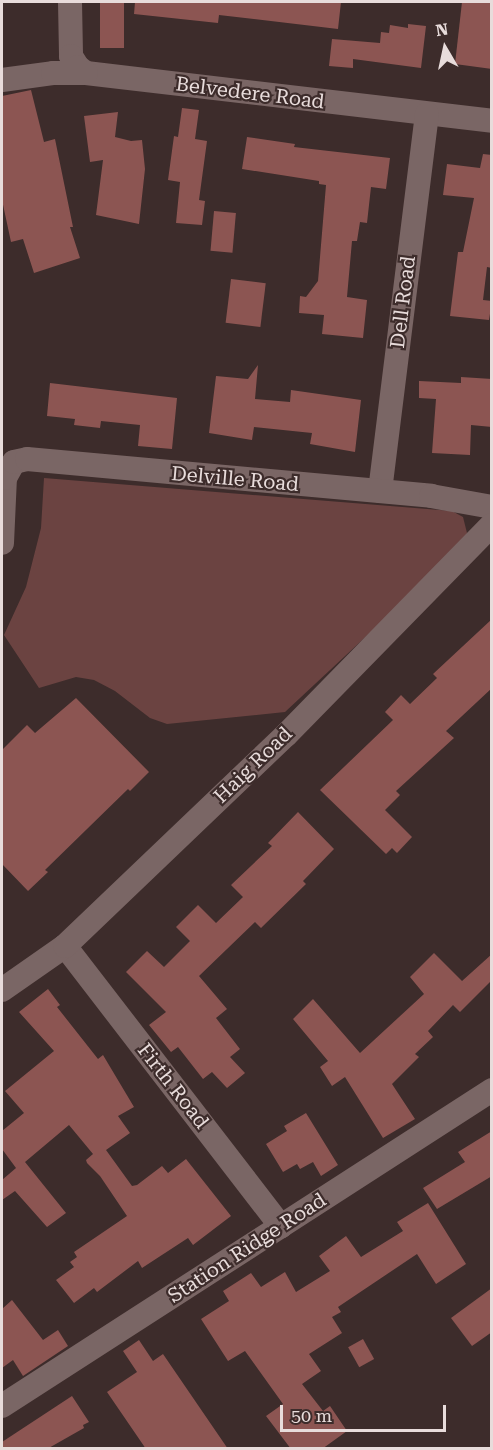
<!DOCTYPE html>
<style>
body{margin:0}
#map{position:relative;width:493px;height:1450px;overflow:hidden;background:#3d2c2b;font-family:"Roboto Serif",serif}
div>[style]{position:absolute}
.green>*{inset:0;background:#6b4341}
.building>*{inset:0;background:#8c5552;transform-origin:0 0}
.street>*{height:24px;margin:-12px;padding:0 12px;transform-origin:12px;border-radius:12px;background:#7a6665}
span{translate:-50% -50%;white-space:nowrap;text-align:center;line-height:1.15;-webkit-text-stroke:4.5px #3d2c2b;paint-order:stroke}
.street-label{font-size:20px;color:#e8dcdb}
.frame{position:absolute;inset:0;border:3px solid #e8dcdb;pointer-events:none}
.north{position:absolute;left:415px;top:18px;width:60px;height:60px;-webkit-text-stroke:4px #3d2c2b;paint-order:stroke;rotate:351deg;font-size:16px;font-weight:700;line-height:24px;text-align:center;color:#e8dcdb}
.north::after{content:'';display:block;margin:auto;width:21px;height:27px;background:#e8dcdb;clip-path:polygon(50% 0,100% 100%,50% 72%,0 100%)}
.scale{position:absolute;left:280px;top:1405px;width:166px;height:27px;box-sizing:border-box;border:3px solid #e8dcdb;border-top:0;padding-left:8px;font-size:18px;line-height:21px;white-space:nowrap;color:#e8dcdb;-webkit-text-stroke:4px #3d2c2b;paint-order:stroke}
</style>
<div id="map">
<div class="green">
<i style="clip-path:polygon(44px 478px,452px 511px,463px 517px,467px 533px,463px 546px,285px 712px,167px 724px,150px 718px,115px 691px,94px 680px,76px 677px,39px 688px,4px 635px,26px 587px,41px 528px)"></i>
</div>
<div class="building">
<i style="left:100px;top:2px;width:24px;height:46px"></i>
<i style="clip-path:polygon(135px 2px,341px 2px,338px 29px,219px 15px,218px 23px,134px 14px)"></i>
<i style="clip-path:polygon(462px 2px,492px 2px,492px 69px,455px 64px)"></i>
<i style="clip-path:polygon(408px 24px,426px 26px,421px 68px,353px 59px,353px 68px,329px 66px,332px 39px,380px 43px,381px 32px,389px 33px,390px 25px,408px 28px)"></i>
<i style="clip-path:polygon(31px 90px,44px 142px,55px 139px,73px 227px,70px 227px,80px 258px,34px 273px,23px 239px,11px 242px,2px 200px,2px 96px)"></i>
<i style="clip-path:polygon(182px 108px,199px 110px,195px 139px,207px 141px,199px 200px,205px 201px,202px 225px,176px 223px,180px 182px,168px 180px,174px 136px,178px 137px)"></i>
<i style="clip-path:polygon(118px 112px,115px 137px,131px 141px,142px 140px,145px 169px,139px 224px,96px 215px,103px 160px,90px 162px,84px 116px)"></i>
<i style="clip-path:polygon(247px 137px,295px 144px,294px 147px,390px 158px,386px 189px,371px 187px,367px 223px,360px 222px,357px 241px,352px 241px,347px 297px,367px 300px,363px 338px,322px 334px,324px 315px,299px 313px,300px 296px,306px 297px,318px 281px,326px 185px,319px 184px,319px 181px,242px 169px)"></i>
<i style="clip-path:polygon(483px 154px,492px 155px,492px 268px,487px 267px,483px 300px,492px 301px,489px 320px,450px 316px,458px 252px,463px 252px,474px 198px,443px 195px,447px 164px,480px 168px)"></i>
<i style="left:214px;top:211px;width:22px;height:40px;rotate:5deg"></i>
<i style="left:231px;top:279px;width:35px;height:44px;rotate:7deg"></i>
<i style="clip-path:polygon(258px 365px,255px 399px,290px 402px,291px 390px,361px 400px,355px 452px,310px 444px,312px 433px,254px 427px,252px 440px,209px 433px,216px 376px,248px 379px)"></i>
<i style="clip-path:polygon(461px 377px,492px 379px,492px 427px,471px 425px,470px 455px,432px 453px,436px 399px,419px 398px,419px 381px,461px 383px)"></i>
<i style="clip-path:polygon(50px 383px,177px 398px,172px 449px,138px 446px,140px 425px,101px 421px,100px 428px,74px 425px,75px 419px,47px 416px)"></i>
<i style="clip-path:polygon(492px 619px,492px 688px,446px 731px,454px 738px,396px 791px,400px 795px,385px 810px,412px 837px,397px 853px,392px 848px,386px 854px,320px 790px,393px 720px,385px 712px,401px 695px,410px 704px,437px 678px,433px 674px)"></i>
<i style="clip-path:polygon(76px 698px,149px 772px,130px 791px,128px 789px,45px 870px,48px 872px,28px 891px,2px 864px,2px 750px,27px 725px,35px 733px)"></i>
<i style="clip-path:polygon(298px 812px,334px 849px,303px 881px,306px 884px,261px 928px,255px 922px,199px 976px,227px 1009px,216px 1018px,240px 1049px,230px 1057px,245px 1073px,227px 1088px,212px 1072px,203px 1079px,178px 1047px,171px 1052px,149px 1025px,166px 1012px,126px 972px,147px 951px,164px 967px,190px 941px,176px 927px,198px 905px,216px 923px,243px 897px,231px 885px,272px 846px,268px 843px)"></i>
<i style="clip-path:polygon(434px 953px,462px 981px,492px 954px,492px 980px,460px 1012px,453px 1005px,428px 1031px,433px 1037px,415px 1054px,419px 1057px,392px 1084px,415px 1119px,383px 1138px,345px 1077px,332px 1086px,320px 1067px,328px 1061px,293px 1019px,313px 999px,360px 1053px,424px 994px,410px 977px)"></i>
<i style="clip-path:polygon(48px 989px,60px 1005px,57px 1007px,98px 1059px,103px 1055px,134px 1107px,118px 1116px,130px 1133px,106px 1150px,132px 1186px,137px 1185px,162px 1166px,168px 1173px,186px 1159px,231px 1216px,193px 1245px,188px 1238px,142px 1268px,138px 1261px,97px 1292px,94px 1288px,74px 1303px,56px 1280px,74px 1267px,70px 1262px,77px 1257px,74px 1252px,127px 1216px,100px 1176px,87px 1163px,86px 1160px,93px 1154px,69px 1125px,25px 1162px,66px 1213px,47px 1227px,15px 1191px,2px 1200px,2px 1180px,16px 1168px,2px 1149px,2px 1131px,24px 1113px,5px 1091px,54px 1051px,19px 1012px)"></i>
<i style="clip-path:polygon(306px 1113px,338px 1165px,321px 1176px,313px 1162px,300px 1169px,297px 1164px,283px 1172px,266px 1144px,287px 1131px,284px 1126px)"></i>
<i style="clip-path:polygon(492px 1131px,492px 1176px,437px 1209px,423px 1188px,465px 1162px,458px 1152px)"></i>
<i style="clip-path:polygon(428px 1203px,466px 1264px,436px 1284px,417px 1254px,338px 1307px,341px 1312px,332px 1317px,342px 1333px,309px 1354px,321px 1371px,302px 1384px,323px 1411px,330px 1406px,347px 1431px,322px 1449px,291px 1449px,266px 1416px,283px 1404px,245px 1351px,228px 1361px,201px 1319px,229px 1301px,223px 1291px,251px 1273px,261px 1287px,285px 1272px,296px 1292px,330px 1271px,319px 1256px,346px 1236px,361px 1257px,403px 1231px,397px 1222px)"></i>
<i style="clip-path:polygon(492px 1288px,492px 1332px,472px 1346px,451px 1318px)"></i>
<i style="clip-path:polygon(12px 1300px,43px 1340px,58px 1330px,68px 1346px,23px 1376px,13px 1360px,2px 1368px,2px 1309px)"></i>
<i style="left:363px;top:1339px;width:23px;height:17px;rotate:61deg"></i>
<i style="clip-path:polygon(139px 1340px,153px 1361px,163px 1354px,228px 1449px,146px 1449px,107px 1392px,137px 1372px,123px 1351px)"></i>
<i style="clip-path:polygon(72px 1396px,89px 1422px,83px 1425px,84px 1428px,47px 1449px,2px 1449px,2px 1442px)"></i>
</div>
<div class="street">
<i style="left:70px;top:2px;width:54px;rotate:88.9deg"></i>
<i style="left:71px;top:56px;width:13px;rotate:58deg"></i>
<i style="left:78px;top:67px;width:10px;rotate:37deg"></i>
<i style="left:86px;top:73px;width:409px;rotate:6.7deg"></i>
<i style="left:2px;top:80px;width:51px;rotate:-7.8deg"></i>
<i style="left:53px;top:73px;width:33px"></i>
<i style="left:380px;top:491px;width:380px;rotate:-82.9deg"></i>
<i style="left:2px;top:543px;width:65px;rotate:-87.4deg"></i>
<i style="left:5px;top:478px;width:18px;rotate:-61deg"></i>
<i style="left:14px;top:462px;width:13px;rotate:-13deg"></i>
<i style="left:27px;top:459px;width:406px;rotate:5.2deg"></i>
<i style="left:431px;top:496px;width:62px;rotate:10.2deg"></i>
<i style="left:65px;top:946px;width:354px;rotate:52.4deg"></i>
<i style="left:2px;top:990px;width:77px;rotate:-34.9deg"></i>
<i style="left:65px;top:946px;width:306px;rotate:-43.7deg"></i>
<i style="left:286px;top:735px;width:294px;rotate:-45.6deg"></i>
<i style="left:2px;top:1406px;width:583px;rotate:-32.82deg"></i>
</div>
<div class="street-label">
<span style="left:250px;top:93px;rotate:7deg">Belvedere Road</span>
<span style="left:403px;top:302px;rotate:-83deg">Dell Road</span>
<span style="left:235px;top:479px;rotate:5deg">Delville Road</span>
<span style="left:253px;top:765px;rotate:-44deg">Haig Road</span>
<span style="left:173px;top:1086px;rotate:52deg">Firth Road</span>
<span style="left:247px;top:1248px;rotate:-33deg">Station Ridge Road</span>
</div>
<div class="frame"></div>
<div class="north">N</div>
<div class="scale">50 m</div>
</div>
